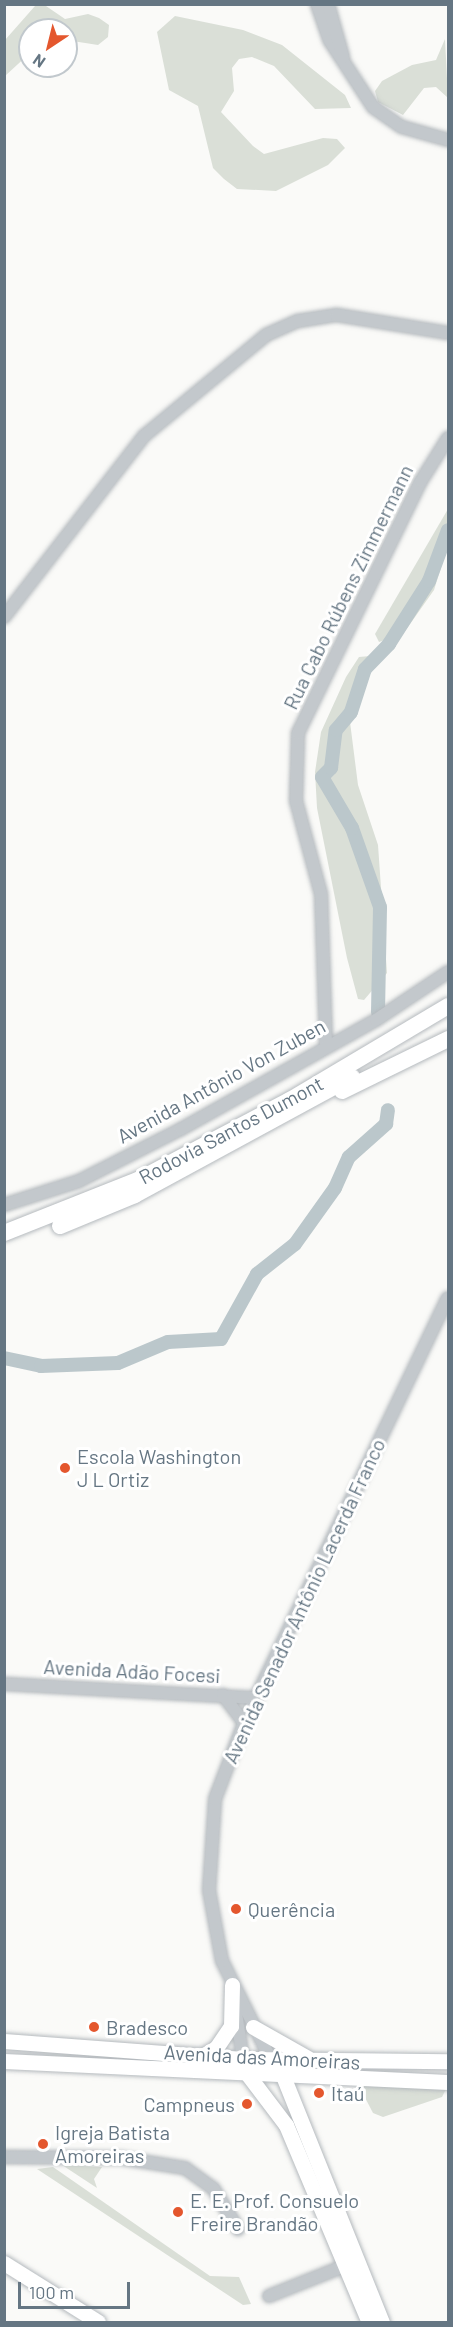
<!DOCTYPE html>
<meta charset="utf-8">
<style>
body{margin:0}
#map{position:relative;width:453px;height:2327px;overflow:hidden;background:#fafaf8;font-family:Barlow,sans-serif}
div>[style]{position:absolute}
.green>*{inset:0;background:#dadfd7}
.river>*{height:14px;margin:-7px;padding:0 7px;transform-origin:7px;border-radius:7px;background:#bbc7cb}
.roads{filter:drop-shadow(0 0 2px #b5babe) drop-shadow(0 0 2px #b5babe)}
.tertiary>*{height:12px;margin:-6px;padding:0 6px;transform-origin:6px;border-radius:6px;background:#c3c8cc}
.primary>*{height:15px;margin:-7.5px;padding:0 7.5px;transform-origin:7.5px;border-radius:7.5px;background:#fff}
.motorway>*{height:16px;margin:-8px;padding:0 8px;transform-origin:8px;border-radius:8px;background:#fff}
.dots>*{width:16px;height:16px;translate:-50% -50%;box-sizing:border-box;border:3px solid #fff;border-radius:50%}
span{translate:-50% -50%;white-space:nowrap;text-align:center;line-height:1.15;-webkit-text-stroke:6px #fff;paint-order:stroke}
.street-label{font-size:20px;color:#657683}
.poi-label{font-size:20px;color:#657683}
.left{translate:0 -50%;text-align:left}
.right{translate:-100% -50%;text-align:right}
.frame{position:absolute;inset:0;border:6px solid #657683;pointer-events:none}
.north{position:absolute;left:18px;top:18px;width:60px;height:60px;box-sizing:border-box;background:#fff;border:2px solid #c1c8cd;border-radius:50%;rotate:215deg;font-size:16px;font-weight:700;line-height:24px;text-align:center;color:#657683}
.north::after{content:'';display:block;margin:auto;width:21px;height:27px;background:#e4572e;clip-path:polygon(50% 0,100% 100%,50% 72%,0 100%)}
.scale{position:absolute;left:18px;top:2282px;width:112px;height:27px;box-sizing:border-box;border:3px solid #657683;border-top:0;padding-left:8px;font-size:18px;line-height:21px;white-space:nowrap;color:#657683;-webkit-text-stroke:4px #fff;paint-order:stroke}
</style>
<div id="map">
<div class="green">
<i style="clip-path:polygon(35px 6px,46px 6px,65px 19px,88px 14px,99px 18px,109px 25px,108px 37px,98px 45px,66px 40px,66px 30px,30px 30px,30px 53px,5px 76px,5px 40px)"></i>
<i style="clip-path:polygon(175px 16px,243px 30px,282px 45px,345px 95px,351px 108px,315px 109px,274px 66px,252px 57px,239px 59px,232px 68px,234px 91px,221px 112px,253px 146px,264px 154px,323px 138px,337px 139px,345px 148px,328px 165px,276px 191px,237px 189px,224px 179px,213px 168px,198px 106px,169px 90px,157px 32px)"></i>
<i style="clip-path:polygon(445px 39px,448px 98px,436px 87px,424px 88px,403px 115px,378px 102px,375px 91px,382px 81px,412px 65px,436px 60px)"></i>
<i style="clip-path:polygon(448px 509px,448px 545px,434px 590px,403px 634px,379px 642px,375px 634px)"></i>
<i style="clip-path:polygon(370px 656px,373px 667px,350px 722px,358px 785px,378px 845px,387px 973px,364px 1000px,358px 999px,347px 958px,317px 808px,315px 772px,321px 732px,346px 677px,359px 657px)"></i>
<i style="clip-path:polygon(448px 2085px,442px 2097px,383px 2117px,373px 2113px,359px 2086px)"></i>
<i style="clip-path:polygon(62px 2165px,102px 2167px,94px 2179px,97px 2188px)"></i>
<i style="clip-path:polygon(53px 2167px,210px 2276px,239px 2277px,251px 2304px,243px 2305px,37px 2169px)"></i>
</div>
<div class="river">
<i style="left:378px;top:1012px;width:105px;rotate:-88.9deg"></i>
<i style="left:380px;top:907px;width:84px;rotate:-109.5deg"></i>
<i style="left:352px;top:828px;width:59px;rotate:-120.5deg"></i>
<i style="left:322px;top:777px;width:13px;rotate:-45deg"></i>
<i style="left:331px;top:768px;width:38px;rotate:-83deg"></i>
<i style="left:336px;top:730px;width:23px;rotate:-50deg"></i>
<i style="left:351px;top:712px;width:45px;rotate:-72deg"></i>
<i style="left:365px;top:669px;width:35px;rotate:-46deg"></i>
<i style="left:389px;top:644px;width:75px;rotate:-57.6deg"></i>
<i style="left:429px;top:581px;width:54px;rotate:-69.6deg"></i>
<i style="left:4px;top:1358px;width:38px;rotate:12deg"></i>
<i style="left:41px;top:1366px;width:77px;rotate:-2.2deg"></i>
<i style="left:118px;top:1363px;width:54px;rotate:-22.8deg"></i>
<i style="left:168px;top:1342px;width:53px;rotate:-3.2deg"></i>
<i style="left:221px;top:1339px;width:74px;rotate:-61deg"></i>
<i style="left:257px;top:1274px;width:48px;rotate:-38.3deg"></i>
<i style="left:295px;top:1244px;width:69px;rotate:-54.5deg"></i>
<i style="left:335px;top:1188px;width:34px;rotate:-66deg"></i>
<i style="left:349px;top:1157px;width:50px;rotate:-41.7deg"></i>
<i style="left:386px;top:1124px;width:14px;rotate:-82deg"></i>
</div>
<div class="roads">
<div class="tertiary">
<i style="left:317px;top:4px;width:39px;rotate:71deg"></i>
<i style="left:330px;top:41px;width:79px;rotate:56.9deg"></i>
<i style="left:373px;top:107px;width:35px;rotate:35deg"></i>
<i style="left:402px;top:127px;width:48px;rotate:15.8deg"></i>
<i style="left:328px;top:4px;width:55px;rotate:74.2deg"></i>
<i style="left:4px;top:617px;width:229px;rotate:-52.3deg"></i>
<i style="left:144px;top:436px;width:158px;rotate:-39.6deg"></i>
<i style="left:266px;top:335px;width:35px;rotate:-24deg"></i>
<i style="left:298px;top:321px;width:39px;rotate:-9deg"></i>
<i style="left:337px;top:315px;width:112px;rotate:9.2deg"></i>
<i style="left:326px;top:1043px;width:149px;rotate:-91.9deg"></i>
<i style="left:321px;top:894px;width:96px;rotate:-105deg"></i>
<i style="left:296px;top:801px;width:68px;rotate:-88.3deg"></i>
<i style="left:298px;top:733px;width:280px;rotate:-64deg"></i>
<i style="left:421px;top:481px;width:51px;rotate:-57.9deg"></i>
<i style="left:4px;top:1205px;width:79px;rotate:-17.7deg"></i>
<i style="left:79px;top:1181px;width:114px;rotate:-27deg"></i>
<i style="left:181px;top:1129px;width:223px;rotate:-29.2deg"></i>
<i style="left:376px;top:1020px;width:87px;rotate:-33.7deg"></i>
<i style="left:4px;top:1684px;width:253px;rotate:3.2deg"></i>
<i style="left:223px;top:1695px;width:35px;rotate:53deg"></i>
<i style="left:236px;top:2013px;width:47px;rotate:81.3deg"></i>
<i style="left:271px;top:2060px;width:110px;rotate:-116.3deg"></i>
<i style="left:222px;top:1961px;width:72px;rotate:-100.4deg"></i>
<i style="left:209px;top:1890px;width:91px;rotate:-86.2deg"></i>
<i style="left:215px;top:1799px;width:81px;rotate:-69.1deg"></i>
<i style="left:244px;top:1723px;width:471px;rotate:-64.4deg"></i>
<i style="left:4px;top:2157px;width:117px;rotate:0.5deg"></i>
<i style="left:121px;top:2158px;width:65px;rotate:8.9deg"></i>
<i style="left:185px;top:2168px;width:34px;rotate:36deg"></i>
<i style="left:213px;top:2188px;width:48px;rotate:58.6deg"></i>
<i style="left:269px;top:2296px;width:89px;rotate:-21.7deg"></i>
</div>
<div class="primary">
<i style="left:253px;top:2027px;width:63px;rotate:29.4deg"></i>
<i style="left:4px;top:2041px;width:240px;rotate:4.3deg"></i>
<i style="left:243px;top:2059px;width:205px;rotate:0.6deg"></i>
<i style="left:202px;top:2056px;width:16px;rotate:-30deg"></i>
<i style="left:216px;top:2048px;width:27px;rotate:-56deg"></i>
<i style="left:231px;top:2026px;width:41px;rotate:-88.6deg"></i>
<i style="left:4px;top:2061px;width:444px;rotate:2.7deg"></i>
<i style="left:245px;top:2071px;width:68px;rotate:52.8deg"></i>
<i style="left:286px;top:2125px;width:214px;rotate:67.2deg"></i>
<i style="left:281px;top:2071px;width:271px;rotate:68.1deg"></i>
<i style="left:4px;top:2263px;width:111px;rotate:32.1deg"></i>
</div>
<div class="motorway">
<i style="left:342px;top:1091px;width:118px;rotate:-26.1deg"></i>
<i style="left:60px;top:1226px;width:81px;rotate:-22.5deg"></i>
<i style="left:135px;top:1195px;width:247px;rotate:-28.5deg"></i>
<i style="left:4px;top:1233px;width:144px;rotate:-21.6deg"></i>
<i style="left:138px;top:1180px;width:172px;rotate:-27.8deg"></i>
<i style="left:290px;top:1100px;width:184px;rotate:-30.7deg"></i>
</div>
</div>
<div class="dots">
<i style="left:65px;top:1468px;background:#e4572e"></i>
<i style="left:236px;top:1909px;background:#e4572e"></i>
<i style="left:94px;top:2027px;background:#e4572e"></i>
<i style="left:319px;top:2093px;background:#e4572e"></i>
<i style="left:247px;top:2104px;background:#e4572e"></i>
<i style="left:43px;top:2144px;background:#e4572e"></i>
<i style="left:178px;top:2212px;background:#e4572e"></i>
</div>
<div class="street-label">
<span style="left:348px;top:587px;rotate:-64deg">Rua Cabo Rúbens Zimmermann</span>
<span style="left:221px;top:1081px;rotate:-29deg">Avenida Antônio Von Zuben</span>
<span style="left:231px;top:1130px;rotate:-28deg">Rodovia Santos Dumont</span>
<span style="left:304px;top:1601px;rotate:-65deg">Avenida Senador Antônio Lacerda Franco</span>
<span style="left:132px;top:1671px;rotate:3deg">Avenida Adão Focesi</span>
<span style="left:262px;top:2057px;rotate:3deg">Avenida das Amoreiras</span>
</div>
<div class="poi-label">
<span class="left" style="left:77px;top:1468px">Escola Washington<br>J L Ortiz</span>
<span class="left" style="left:248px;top:1909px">Querência</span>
<span class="left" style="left:106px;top:2027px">Bradesco</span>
<span class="left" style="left:331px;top:2093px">Itaú</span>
<span class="right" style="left:235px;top:2104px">Campneus</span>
<span class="left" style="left:55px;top:2144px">Igreja Batista<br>Amoreiras</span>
<span class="left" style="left:190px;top:2212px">E. E. Prof. Consuelo<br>Freire Brandão</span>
</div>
<div class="frame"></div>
<div class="north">N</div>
<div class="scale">100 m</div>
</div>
